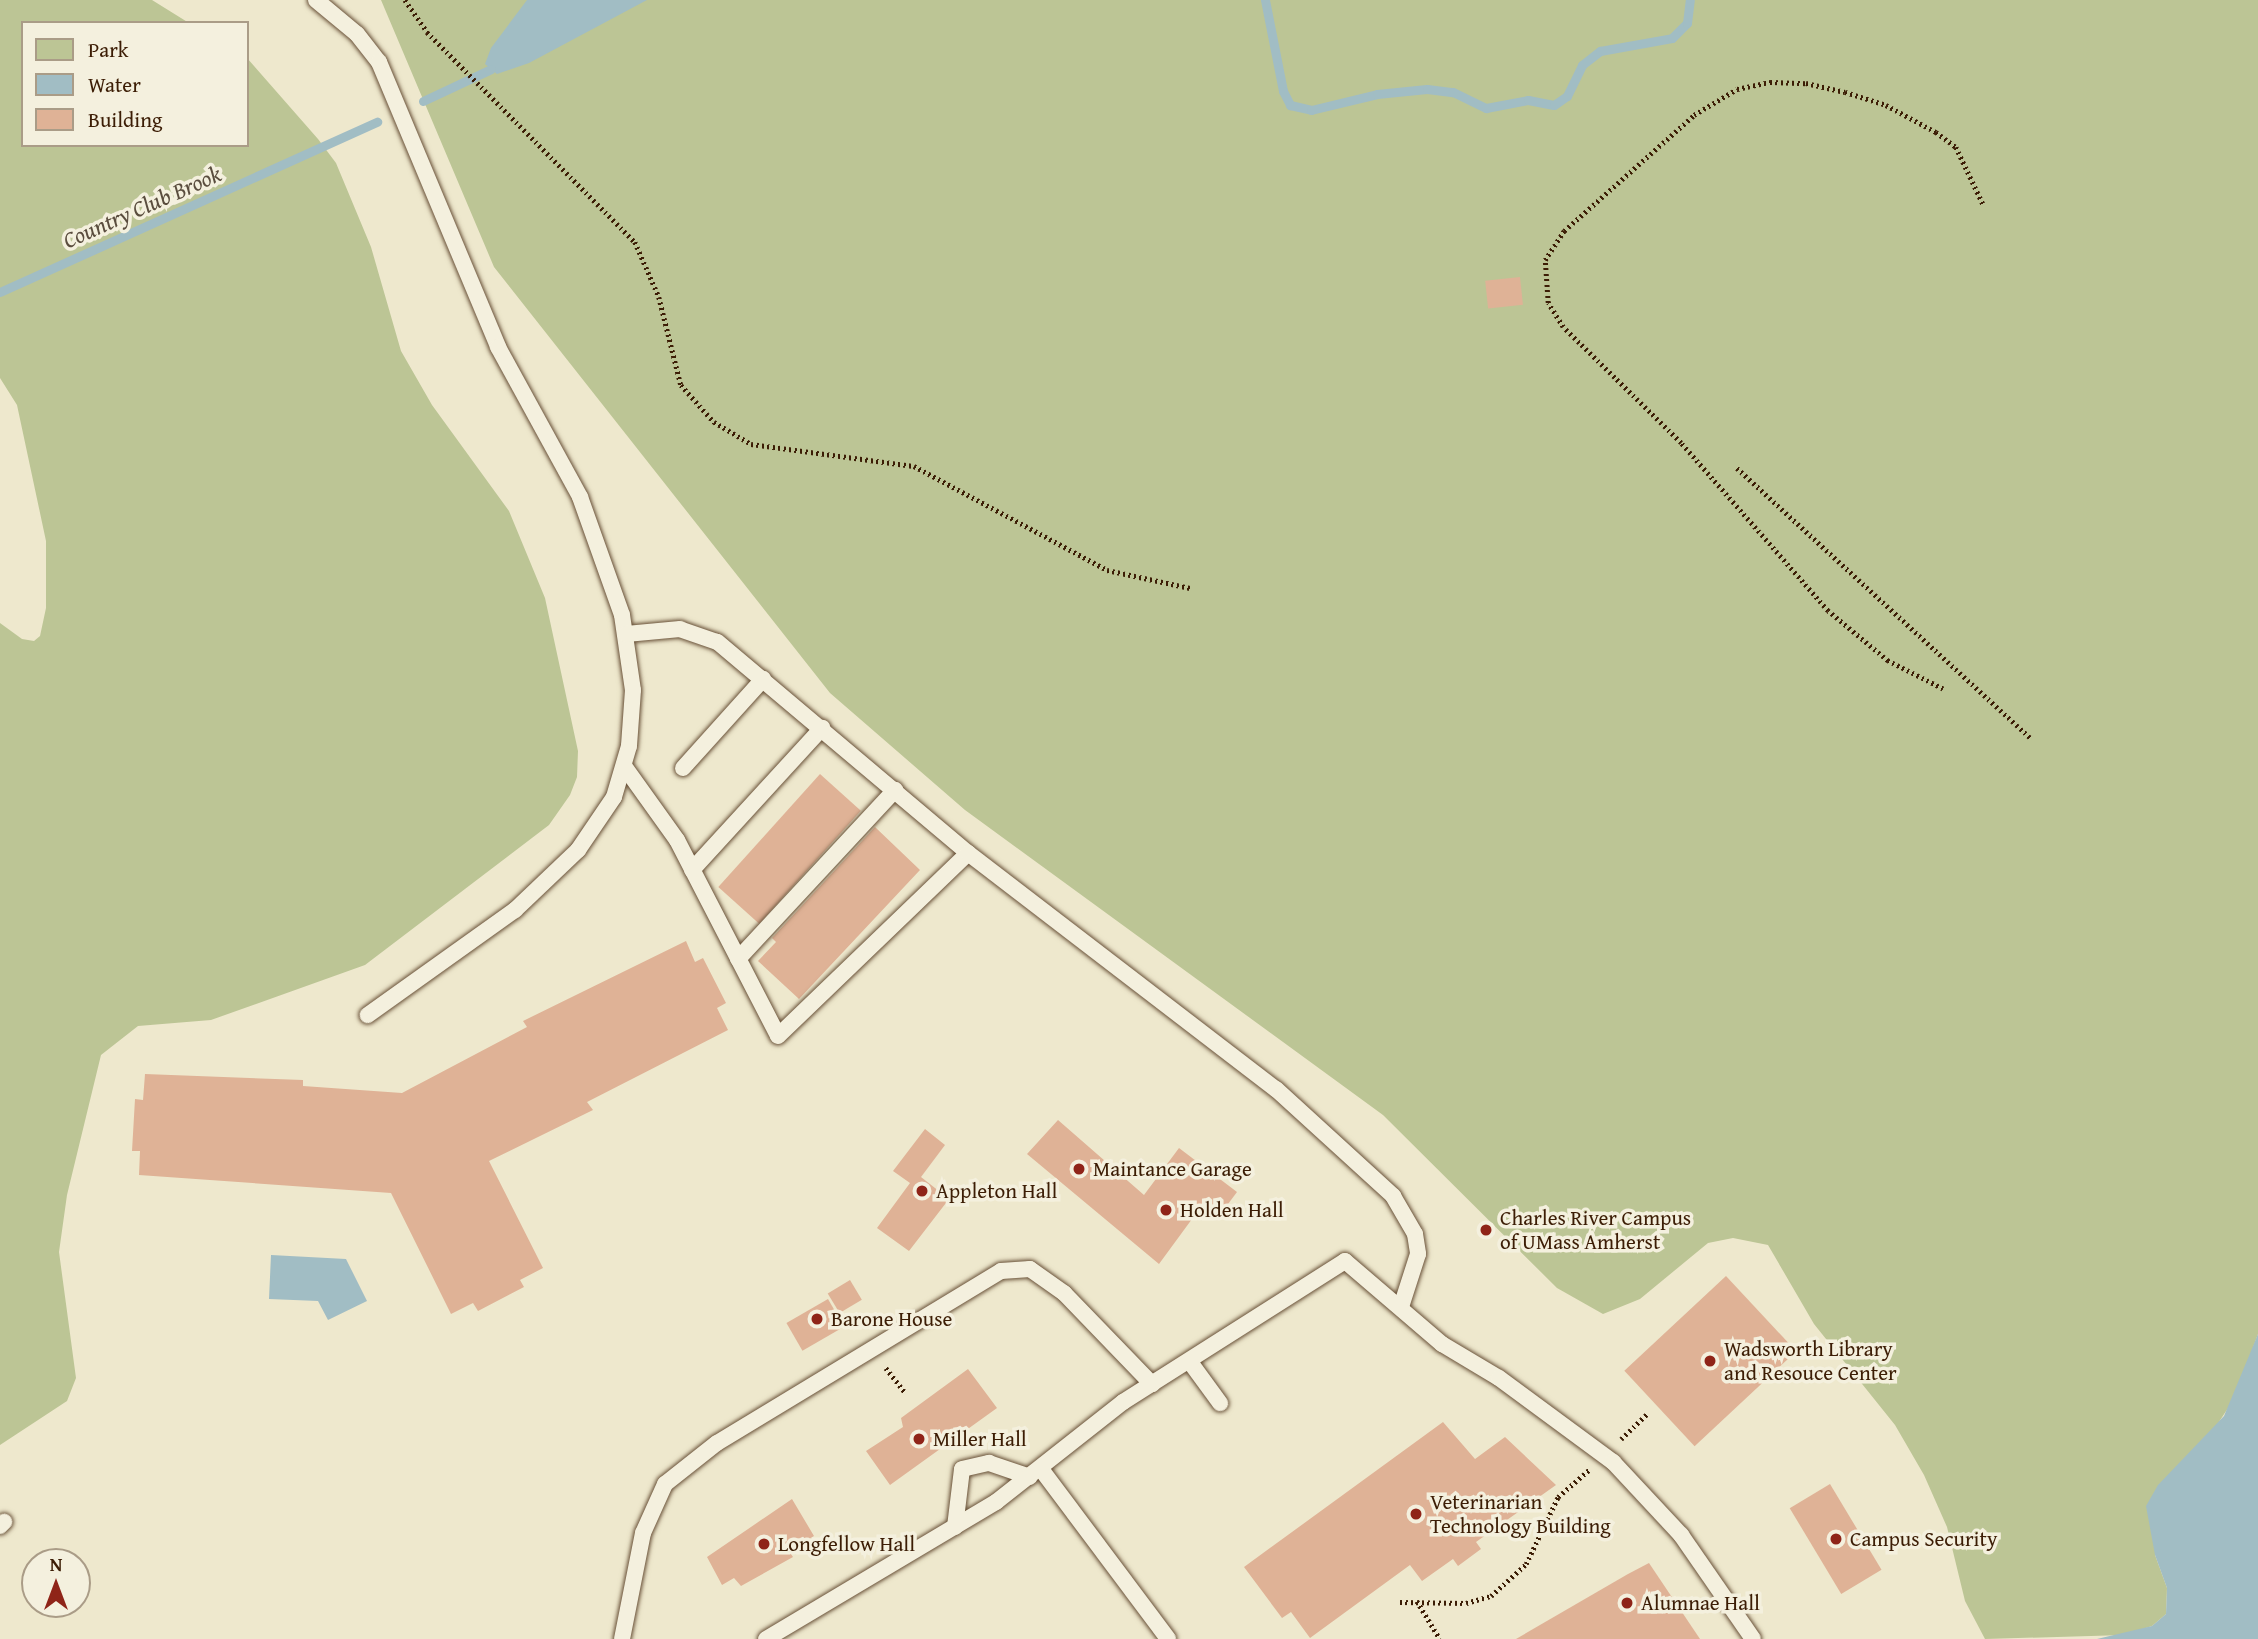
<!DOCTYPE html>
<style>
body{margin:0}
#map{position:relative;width:2258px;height:1639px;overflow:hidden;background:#eee8cd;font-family:"Gentium Book Plus",serif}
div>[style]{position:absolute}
.green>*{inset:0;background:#bcc595}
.water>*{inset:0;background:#a1bdc4}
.stream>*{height:9px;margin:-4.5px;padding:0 4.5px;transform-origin:4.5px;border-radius:4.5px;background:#a1bdc4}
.building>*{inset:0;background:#dfb296;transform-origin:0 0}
.path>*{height:4.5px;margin-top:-2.25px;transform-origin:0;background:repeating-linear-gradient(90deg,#3c1d05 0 2px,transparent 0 5.5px)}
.roads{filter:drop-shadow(0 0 2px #685037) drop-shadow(0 0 2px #685037)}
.lane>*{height:16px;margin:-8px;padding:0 8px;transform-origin:8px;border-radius:8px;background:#f4f0de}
.dots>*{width:19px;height:19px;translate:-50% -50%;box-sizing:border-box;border:4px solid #f4f0de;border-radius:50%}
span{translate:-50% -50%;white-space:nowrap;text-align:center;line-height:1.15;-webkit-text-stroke:7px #f4f0de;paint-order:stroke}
.poi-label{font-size:21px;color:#3c1d05}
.left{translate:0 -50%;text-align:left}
.water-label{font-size:23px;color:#5a4d3e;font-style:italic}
.legend{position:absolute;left:21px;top:21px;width:228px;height:126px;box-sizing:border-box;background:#f4f0de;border:2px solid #aa9c87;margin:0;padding:9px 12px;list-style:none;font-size:21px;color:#3c1d05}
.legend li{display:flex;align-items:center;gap:14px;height:35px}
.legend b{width:35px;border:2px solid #aa9c87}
.north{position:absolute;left:21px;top:1548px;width:70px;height:70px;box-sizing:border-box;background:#f4f0de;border:2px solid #aa9c87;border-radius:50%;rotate:0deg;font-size:19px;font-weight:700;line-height:28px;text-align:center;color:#3c1d05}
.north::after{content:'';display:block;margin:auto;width:24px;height:32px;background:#8f2418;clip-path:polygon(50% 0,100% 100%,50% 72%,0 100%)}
</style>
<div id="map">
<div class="green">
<i style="clip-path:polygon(0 0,152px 0,189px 23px,23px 23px,23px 145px,247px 145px,247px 58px,318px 139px,336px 163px,371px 247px,401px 351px,432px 405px,509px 511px,545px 598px,578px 751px,577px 777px,570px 795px,549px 825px,365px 965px,211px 1020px,138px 1026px,101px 1055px,67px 1195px,59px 1252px,76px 1378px,67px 1401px,0 1445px,0 623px,22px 639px,34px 641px,40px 636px,46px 608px,46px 541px,17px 405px,0 378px)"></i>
<i style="clip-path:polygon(381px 0,2258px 0,2258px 1334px,2234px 1399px,2209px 1437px,2186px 1458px,2155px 1555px,2167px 1588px,2166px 1614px,2152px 1626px,2124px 1635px,1985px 1639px,1965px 1601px,1947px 1527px,1924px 1475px,1895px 1425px,1814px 1324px,1768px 1245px,1733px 1238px,1708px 1243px,1640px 1299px,1603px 1314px,1557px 1288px,1383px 1115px,965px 810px,830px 693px,494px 267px)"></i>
</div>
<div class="water">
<i style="clip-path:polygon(527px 0,647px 0,529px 63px,497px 74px,485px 64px,491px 48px)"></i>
<i style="clip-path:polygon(271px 1255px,346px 1259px,367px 1301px,328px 1320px,318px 1301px,269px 1299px)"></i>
<i style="clip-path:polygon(2258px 1334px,2258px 1639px,2097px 1639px,2152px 1626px,2166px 1614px,2167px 1588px,2155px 1555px,2146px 1506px,2158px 1485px,2224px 1416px)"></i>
</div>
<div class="stream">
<i style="left:1265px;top:0;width:93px;rotate:78.8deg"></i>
<i style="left:1283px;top:91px;width:16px;rotate:63deg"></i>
<i style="left:1290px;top:105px;width:22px;rotate:13deg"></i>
<i style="left:1311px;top:110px;width:68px;rotate:-13.6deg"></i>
<i style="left:1377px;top:94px;width:50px;rotate:-5.7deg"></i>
<i style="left:1427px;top:89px;width:26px;rotate:7deg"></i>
<i style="left:1453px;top:92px;width:37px;rotate:26deg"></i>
<i style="left:1486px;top:108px;width:43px;rotate:-10.8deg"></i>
<i style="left:1528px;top:100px;width:26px;rotate:11deg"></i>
<i style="left:1554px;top:105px;width:16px;rotate:-35deg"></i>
<i style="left:1567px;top:96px;width:34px;rotate:-64deg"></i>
<i style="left:1582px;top:65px;width:23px;rotate:-38deg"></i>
<i style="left:1600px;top:51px;width:73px;rotate:-10.2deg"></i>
<i style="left:1672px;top:38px;width:21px;rotate:-45deg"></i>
<i style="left:1687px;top:23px;width:23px;rotate:-83deg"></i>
<i style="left:423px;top:101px;width:75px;rotate:-25.2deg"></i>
<i style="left:0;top:292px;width:414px;rotate:-24.3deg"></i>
</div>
<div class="building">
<i style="left:1520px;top:277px;width:28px;height:35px;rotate:84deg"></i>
<i style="left:820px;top:774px;width:55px;height:152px;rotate:42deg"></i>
<i style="clip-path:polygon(875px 827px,920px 870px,799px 999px,758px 961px,776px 942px,772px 938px)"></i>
<i style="clip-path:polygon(686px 941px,695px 962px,703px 958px,726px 1003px,717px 1008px,728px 1030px,587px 1102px,593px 1110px,489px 1161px,543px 1268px,520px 1280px,524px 1287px,478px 1311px,473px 1303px,451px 1314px,391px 1193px,139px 1175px,140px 1151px,132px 1151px,135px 1099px,143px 1100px,145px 1074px,303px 1080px,303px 1086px,402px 1093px,527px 1027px,523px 1021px)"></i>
<i style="clip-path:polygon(1058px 1120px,1144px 1195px,1179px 1148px,1237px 1192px,1219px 1216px,1203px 1204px,1159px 1264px,1027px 1154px)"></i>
<i style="clip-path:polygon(925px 1129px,945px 1145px,921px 1177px,949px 1199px,909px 1251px,877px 1228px,910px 1183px,893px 1171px)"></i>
<i style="left:1726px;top:1276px;width:103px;height:139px;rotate:47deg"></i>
<i style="left:850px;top:1280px;width:23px;height:26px;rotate:59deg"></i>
<i style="left:828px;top:1299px;width:32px;height:48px;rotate:60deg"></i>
<i style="clip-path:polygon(968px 1369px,997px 1408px,890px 1485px,866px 1451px,903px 1427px,901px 1418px)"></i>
<i style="clip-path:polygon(1443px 1422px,1475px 1459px,1505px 1437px,1556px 1485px,1476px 1542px,1481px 1549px,1458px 1566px,1453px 1559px,1422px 1581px,1410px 1565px,1310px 1638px,1291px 1612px,1282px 1618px,1244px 1567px)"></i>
<i style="left:1830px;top:1484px;width:100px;height:47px;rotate:59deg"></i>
<i style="clip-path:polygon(792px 1499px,814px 1536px,789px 1551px,793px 1557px,741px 1586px,734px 1578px,722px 1585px,707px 1557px)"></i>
<i style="clip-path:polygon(1649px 1563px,1700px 1639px,1516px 1639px,1628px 1574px)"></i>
</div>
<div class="path">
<i style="left:405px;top:0;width:39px;rotate:55deg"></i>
<i style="left:427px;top:32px;width:296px;rotate:45.3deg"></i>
<i style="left:635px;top:242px;width:60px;rotate:66.4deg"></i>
<i style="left:659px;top:297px;width:91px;rotate:76deg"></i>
<i style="left:681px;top:385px;width:50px;rotate:48.3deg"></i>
<i style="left:714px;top:422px;width:43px;rotate:30.7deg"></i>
<i style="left:751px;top:444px;width:164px;rotate:7.7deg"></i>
<i style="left:914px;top:466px;width:219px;rotate:28.3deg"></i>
<i style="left:1107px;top:570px;width:85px;rotate:12.2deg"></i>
<i style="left:1737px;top:468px;width:399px;rotate:42.6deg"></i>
<i style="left:1943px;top:689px;width:62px;rotate:-153deg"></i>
<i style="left:1888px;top:661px;width:78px;rotate:-140.2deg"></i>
<i style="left:1828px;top:611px;width:223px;rotate:-131.2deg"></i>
<i style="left:1681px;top:443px;width:165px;rotate:-135.5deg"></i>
<i style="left:1563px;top:327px;width:28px;rotate:-122deg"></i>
<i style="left:1548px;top:303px;width:43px;rotate:-94deg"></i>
<i style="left:1545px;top:260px;width:35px;rotate:-57deg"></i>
<i style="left:1564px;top:231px;width:174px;rotate:-41.7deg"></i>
<i style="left:1694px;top:115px;width:50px;rotate:-31.2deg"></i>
<i style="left:1737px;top:89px;width:34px;rotate:-12deg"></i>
<i style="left:1770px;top:82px;width:36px;rotate:2deg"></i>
<i style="left:1806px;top:83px;width:40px;rotate:13deg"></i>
<i style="left:1845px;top:92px;width:43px;rotate:17.6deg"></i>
<i style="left:1886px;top:105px;width:57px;rotate:28.4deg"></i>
<i style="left:1936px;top:132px;width:25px;rotate:37deg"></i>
<i style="left:1956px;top:147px;width:65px;rotate:64.6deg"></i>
<i style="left:886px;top:1368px;width:31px;rotate:52deg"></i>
<i style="left:1621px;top:1439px;width:37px;rotate:-44deg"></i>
<i style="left:1417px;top:1601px;width:44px;rotate:58.8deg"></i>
<i style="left:1400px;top:1602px;width:66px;rotate:0.9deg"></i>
<i style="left:1466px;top:1603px;width:26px;rotate:-16deg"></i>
<i style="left:1491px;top:1596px;width:47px;rotate:-42.4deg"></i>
<i style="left:1526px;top:1564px;width:74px;rotate:-64.5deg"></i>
<i style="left:1558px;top:1497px;width:41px;rotate:-41.1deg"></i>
</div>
<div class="roads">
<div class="lane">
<i style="left:316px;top:0;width:53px;rotate:39.7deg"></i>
<i style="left:357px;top:34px;width:36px;rotate:52deg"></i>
<i style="left:379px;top:62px;width:309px;rotate:67.3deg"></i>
<i style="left:498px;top:347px;width:171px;rotate:61.3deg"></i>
<i style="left:580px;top:497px;width:125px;rotate:70.4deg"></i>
<i style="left:622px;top:615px;width:76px;rotate:81.7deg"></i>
<i style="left:633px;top:690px;width:56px;rotate:94.1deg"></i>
<i style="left:629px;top:746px;width:53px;rotate:106.4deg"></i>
<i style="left:614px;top:797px;width:64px;rotate:124.2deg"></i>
<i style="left:578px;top:850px;width:87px;rotate:136.4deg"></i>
<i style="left:515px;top:910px;width:181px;rotate:144.5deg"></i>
<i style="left:624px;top:766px;width:91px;rotate:54.4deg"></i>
<i style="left:677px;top:840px;width:220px;rotate:62.7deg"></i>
<i style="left:778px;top:1036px;width:264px;rotate:-43.9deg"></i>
<i style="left:968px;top:853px;width:328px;rotate:-139.9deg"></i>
<i style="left:717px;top:642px;width:39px;rotate:-161deg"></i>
<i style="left:680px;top:629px;width:54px;rotate:174.7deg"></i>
<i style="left:683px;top:768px;width:120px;rotate:-48deg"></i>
<i style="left:968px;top:853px;width:388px;rotate:37.5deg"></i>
<i style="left:1276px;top:1089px;width:159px;rotate:42.4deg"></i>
<i style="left:1393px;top:1196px;width:44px;rotate:59.9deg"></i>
<i style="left:1415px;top:1234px;width:20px;rotate:81deg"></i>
<i style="left:1418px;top:1254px;width:56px;rotate:107.8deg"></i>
<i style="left:692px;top:870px;width:193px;rotate:-47.5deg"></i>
<i style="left:738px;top:959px;width:231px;rotate:-47.1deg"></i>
<i style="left:1190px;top:1362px;width:51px;rotate:53.8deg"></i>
<i style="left:1041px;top:1469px;width:212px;rotate:53.2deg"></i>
<i style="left:0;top:1526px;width:6px;rotate:-45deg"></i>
<i style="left:955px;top:1527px;width:58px;rotate:-83.1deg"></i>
<i style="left:962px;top:1469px;width:28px;rotate:-13deg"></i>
<i style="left:989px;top:1463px;width:43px;rotate:18.9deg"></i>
<i style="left:622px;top:1639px;width:108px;rotate:-78.8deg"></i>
<i style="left:643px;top:1533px;width:54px;rotate:-65.8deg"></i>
<i style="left:665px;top:1484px;width:66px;rotate:-38.3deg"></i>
<i style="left:717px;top:1443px;width:332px;rotate:-31.2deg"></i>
<i style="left:1001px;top:1271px;width:29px;rotate:-4deg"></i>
<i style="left:1030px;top:1269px;width:42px;rotate:35.2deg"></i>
<i style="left:1064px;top:1293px;width:127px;rotate:46deg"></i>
<i style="left:766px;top:1639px;width:268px;rotate:-30.8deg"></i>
<i style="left:996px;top:1502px;width:162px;rotate:-38.2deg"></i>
<i style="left:1123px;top:1402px;width:263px;rotate:-32.4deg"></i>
<i style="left:1345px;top:1261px;width:128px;rotate:40.6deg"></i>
<i style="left:1442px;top:1344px;width:66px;rotate:30.8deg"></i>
<i style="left:1499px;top:1378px;width:142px;rotate:36.4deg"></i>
<i style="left:1613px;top:1462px;width:100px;rotate:47deg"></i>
<i style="left:1681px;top:1535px;width:126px;rotate:55.3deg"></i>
</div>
</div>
<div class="dots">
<i style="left:1079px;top:1169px;background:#8f2418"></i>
<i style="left:922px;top:1191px;background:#8f2418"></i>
<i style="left:1166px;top:1210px;background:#8f2418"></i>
<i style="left:1486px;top:1230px;background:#8f2418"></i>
<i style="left:817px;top:1319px;background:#8f2418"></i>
<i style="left:1710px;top:1361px;background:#8f2418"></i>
<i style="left:919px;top:1439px;background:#8f2418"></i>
<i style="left:1416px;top:1514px;background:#8f2418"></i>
<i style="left:1836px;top:1539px;background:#8f2418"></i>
<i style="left:764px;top:1544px;background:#8f2418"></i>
<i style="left:1627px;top:1603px;background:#8f2418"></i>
</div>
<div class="poi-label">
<span class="left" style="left:1093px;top:1169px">Maintance Garage</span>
<span class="left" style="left:936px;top:1191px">Appleton Hall</span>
<span class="left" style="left:1180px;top:1210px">Holden Hall</span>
<span class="left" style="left:1500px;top:1230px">Charles River Campus<br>of UMass Amherst</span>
<span class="left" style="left:831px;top:1319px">Barone House</span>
<span class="left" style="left:1724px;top:1361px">Wadsworth Library<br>and Resouce Center</span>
<span class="left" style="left:933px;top:1439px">Miller Hall</span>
<span class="left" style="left:1430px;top:1514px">Veterinarian<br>Technology Building</span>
<span class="left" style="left:1850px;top:1539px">Campus Security</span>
<span class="left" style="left:778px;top:1544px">Longfellow Hall</span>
<span class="left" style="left:1641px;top:1603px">Alumnae Hall</span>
</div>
<div class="water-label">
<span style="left:142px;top:207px;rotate:-24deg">Country Club Brook</span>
</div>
<ul class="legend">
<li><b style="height:19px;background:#bcc595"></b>Park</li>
<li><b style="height:19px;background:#a1bdc4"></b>Water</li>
<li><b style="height:19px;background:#dfb296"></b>Building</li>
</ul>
<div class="north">N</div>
</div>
